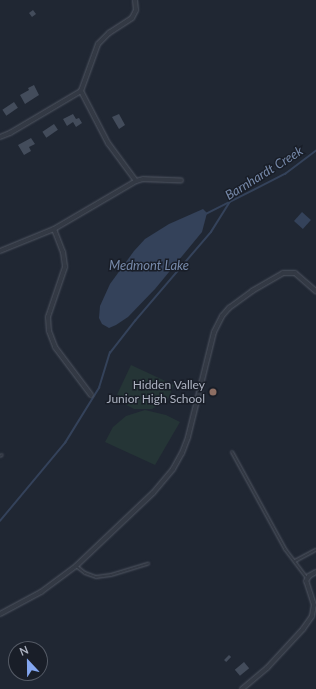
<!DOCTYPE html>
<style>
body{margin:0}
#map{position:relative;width:316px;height:689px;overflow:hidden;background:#202733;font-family:Lato,sans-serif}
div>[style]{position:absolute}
.green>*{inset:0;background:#253536}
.water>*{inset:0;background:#34425a;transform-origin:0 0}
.stream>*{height:1.5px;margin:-0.75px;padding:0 0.75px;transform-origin:0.75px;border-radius:0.75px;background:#34425a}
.building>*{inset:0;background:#434c5b;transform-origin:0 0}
.roads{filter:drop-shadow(0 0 1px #505662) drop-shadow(0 0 1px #505662)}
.service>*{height:2px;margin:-1px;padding:0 1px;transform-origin:1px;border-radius:1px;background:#333944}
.minor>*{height:4px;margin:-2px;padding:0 2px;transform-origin:2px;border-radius:2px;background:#333944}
.dots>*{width:11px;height:11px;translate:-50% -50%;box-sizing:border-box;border:2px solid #191e28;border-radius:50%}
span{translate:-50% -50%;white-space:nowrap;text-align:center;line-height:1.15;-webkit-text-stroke:3px #191e28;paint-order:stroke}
.poi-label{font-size:12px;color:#adb3c1}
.right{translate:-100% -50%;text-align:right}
.water-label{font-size:13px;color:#7689a9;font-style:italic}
.north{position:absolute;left:8px;top:641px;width:40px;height:40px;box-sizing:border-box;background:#191e28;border:1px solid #545a65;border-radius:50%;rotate:338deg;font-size:11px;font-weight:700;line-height:16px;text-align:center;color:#adb3c1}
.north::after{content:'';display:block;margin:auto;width:14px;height:18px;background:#83a6f0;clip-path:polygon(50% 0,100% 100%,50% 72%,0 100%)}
</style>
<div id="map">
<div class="green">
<i style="clip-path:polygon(131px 365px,174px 385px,168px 399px,152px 409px,134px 409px,115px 399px)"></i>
<i style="clip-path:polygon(145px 410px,166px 415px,180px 422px,155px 465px,105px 442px,113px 427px,126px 416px)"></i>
</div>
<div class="water">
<i style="clip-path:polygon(203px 209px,207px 213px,202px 232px,155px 289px,128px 317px,116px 325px,109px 328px,102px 324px,99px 318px,100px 306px,110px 284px,134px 251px,145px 239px,169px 224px)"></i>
<i style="left:302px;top:212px;width:12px;height:12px;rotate:42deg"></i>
</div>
<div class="stream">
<i style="left:206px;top:214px;width:89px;rotate:-26.9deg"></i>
<i style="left:285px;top:174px;width:39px;rotate:-37deg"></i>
<i style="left:0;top:521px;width:102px;rotate:-50.2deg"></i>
<i style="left:65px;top:443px;width:65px;rotate:-58.3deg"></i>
<i style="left:99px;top:388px;width:37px;rotate:-73deg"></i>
<i style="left:110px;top:353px;width:41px;rotate:-52deg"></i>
<i style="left:135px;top:321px;width:117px;rotate:-49.5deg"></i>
<i style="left:211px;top:232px;width:36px;rotate:-58deg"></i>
</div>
<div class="building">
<i style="left:33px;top:10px;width:5px;height:5px;rotate:53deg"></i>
<i style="clip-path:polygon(34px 85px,39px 95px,25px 104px,20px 95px,29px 90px,28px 88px)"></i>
<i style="left:14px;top:102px;width:7px;height:14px;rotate:56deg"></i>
<i style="clip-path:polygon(73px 114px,76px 119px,79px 118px,82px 123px,76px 127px,73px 122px,67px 126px,63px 119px)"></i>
<i style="clip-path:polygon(119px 114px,125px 125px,119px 129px,112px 117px)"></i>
<i style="left:54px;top:124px;width:7px;height:14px;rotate:56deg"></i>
<i style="clip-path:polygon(31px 138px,35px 144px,29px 147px,31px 151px,24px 155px,18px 145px)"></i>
<i style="left:229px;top:655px;width:3px;height:7px;rotate:45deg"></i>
<i style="left:244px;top:662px;width:8px;height:12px;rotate:50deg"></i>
</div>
<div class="roads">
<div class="service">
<i style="left:232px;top:452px;width:111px;rotate:61.3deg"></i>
<i style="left:285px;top:549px;width:36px;rotate:53deg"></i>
<i style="left:0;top:456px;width:2px;rotate:-27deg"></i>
<i style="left:295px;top:561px;width:24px;rotate:-28deg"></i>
<i style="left:76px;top:566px;width:11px;rotate:38deg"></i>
<i style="left:85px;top:573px;width:12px;rotate:20deg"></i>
<i style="left:96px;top:577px;width:15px;rotate:-8deg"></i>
<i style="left:111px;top:575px;width:39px;rotate:-17deg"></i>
</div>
<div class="minor">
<i style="left:81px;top:91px;width:59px;rotate:62.6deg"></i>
<i style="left:108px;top:143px;width:47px;rotate:53.6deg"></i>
<i style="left:0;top:137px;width:11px;rotate:-22deg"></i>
<i style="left:10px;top:133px;width:82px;rotate:-30.6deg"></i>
<i style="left:81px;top:91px;width:50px;rotate:-70.1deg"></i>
<i style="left:98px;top:44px;width:16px;rotate:-45deg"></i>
<i style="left:109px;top:33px;width:27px;rotate:-33deg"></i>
<i style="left:132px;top:18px;width:9px;rotate:-63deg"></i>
<i style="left:136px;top:10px;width:10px;rotate:-96deg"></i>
<i style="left:54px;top:229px;width:25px;rotate:69deg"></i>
<i style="left:63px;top:252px;width:15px;rotate:82deg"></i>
<i style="left:65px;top:267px;width:53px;rotate:108.8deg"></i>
<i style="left:48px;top:317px;width:14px;rotate:86deg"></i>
<i style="left:49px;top:331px;width:17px;rotate:69deg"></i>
<i style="left:55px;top:347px;width:60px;rotate:53.1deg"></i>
<i style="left:0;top:251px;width:58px;rotate:-22.2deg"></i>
<i style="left:54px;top:229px;width:95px;rotate:-30.3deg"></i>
<i style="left:136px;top:181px;width:7px;rotate:-16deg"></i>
<i style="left:143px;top:179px;width:38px;rotate:2deg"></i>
<i style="left:0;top:614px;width:47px;rotate:-28.2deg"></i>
<i style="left:41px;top:592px;width:44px;rotate:-36.6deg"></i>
<i style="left:76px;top:566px;width:106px;rotate:-43.5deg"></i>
<i style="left:153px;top:493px;width:31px;rotate:-50deg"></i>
<i style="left:173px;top:469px;width:18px;rotate:-61deg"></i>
<i style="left:182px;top:453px;width:17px;rotate:-69deg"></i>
<i style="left:188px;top:437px;width:108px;rotate:-76.1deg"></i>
<i style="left:214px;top:332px;width:18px;rotate:-63deg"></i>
<i style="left:222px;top:316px;width:11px;rotate:-49deg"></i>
<i style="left:229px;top:308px;width:29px;rotate:-36deg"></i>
<i style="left:252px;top:291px;width:36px;rotate:-30deg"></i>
<i style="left:283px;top:273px;width:12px"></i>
<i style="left:295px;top:273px;width:28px;rotate:41deg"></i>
<i style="left:242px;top:689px;width:33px;rotate:-40deg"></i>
<i style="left:267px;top:668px;width:53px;rotate:-47.3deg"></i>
<i style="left:303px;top:629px;width:16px;rotate:-55deg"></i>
<i style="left:312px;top:616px;width:11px;rotate:-80deg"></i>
<i style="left:314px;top:605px;width:25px;rotate:-108deg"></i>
<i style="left:306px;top:581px;width:6px;rotate:-59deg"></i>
<i style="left:309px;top:576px;width:8px;rotate:-30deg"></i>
</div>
</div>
<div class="dots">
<i style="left:213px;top:392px;background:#8d6e63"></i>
</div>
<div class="poi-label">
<span class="right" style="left:205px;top:392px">Hidden Valley<br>Junior High School</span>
</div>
<div class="water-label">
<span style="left:264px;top:173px;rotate:-32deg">Barnhardt Creek</span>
<span style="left:149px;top:265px">Medmont Lake</span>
</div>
<div class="north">N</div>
</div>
